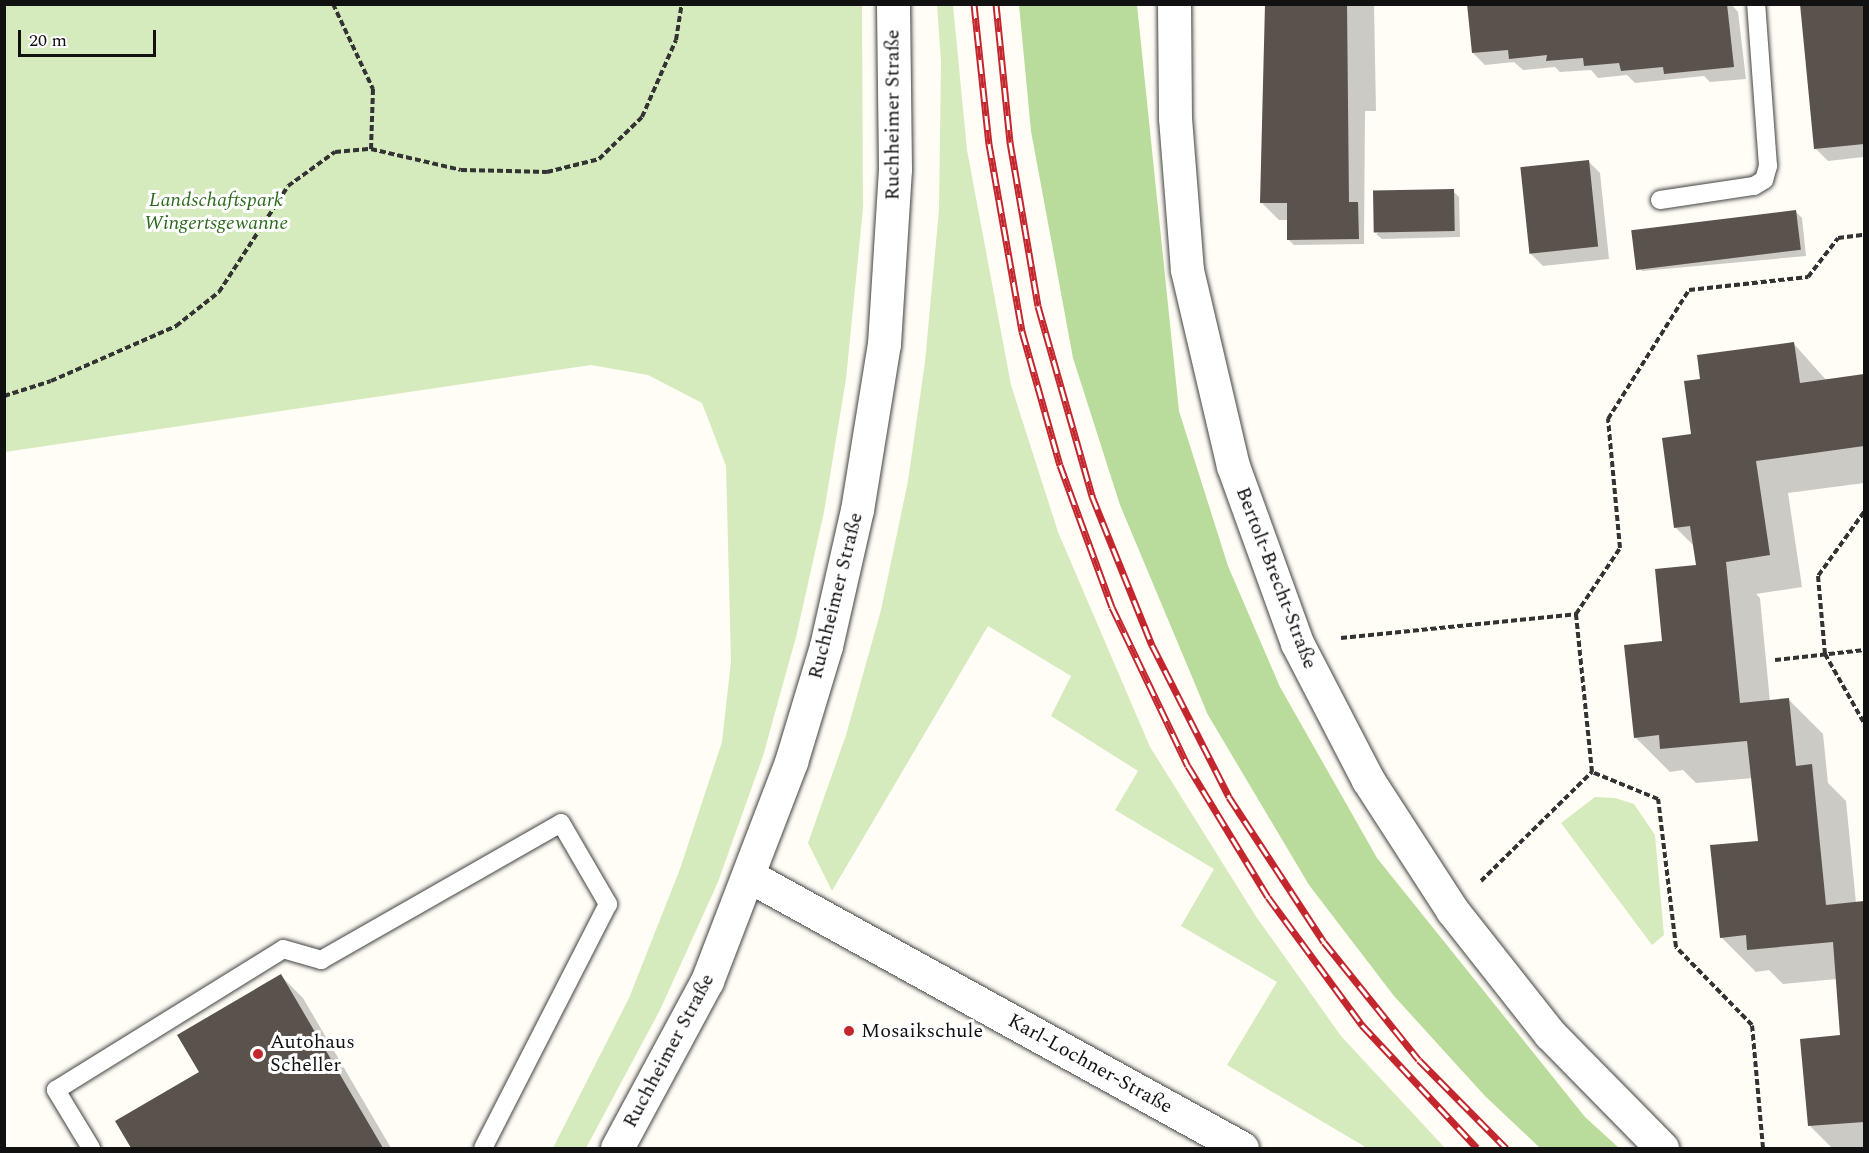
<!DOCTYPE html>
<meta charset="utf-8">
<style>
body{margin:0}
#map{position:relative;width:1869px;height:1153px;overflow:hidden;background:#fffdf5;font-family:Spectral,serif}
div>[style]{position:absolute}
.green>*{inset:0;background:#d5ebbd}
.forest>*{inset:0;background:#b9dc9c}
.shadow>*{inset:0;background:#0003}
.building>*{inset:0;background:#5a524d;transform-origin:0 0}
.path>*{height:4px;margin-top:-2px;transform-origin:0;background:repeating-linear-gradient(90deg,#333 0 6px,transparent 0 9px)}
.roads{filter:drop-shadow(0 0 2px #444) drop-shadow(0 0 2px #444)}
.service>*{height:18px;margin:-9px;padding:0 9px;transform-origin:9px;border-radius:9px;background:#fff}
.minor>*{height:33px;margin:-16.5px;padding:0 16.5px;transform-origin:16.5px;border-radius:16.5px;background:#fff}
.tertiary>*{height:33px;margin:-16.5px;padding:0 16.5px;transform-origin:16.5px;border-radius:16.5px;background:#fff}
.rail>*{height:7px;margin-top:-3.5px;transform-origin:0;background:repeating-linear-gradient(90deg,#fff 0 14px,#c4262e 0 28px);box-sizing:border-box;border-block:2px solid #c4262e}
.dots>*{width:16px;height:16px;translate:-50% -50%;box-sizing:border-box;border:3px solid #fff;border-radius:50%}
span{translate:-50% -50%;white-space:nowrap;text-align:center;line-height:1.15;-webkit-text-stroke:6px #fff;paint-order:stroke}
.street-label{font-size:20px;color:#111}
.park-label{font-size:20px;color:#2f6b1f;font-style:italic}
.poi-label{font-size:20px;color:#111}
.left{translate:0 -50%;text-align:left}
.frame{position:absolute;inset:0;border:6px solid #111;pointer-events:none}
.scale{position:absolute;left:18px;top:30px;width:138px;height:27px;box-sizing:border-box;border:3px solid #111;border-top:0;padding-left:8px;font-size:18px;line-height:21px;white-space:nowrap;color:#111;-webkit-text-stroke:4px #fff;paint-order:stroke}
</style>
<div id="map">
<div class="green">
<i style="clip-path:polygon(5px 4px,862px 5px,863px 208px,846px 379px,824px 512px,796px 637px,763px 756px,718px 882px,660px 1010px,586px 1148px,553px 1148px,629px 998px,680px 869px,722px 742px,731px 661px,726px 466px,702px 403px,648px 375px,591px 365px,5px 452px)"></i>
<i style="clip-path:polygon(937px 5px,953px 5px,967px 150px,1011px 385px,1058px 532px,1150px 747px,1255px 915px,1341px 1036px,1445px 1148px,1367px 1148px,1227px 1065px,1277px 982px,1181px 926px,1214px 869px,1115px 810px,1138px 771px,1051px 716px,1071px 676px,988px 626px,832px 891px,808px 843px,846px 735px,881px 610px,908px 481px,925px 362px,939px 210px,941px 61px)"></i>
<i style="clip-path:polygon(1595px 797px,1615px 798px,1634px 804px,1655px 835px,1664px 935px,1652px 945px,1561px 823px)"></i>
</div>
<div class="forest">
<i style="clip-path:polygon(1019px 5px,1137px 5px,1179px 411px,1228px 566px,1280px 687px,1377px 858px,1585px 1117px,1619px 1148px,1540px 1148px,1485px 1096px,1394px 996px,1309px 885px,1208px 715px,1120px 505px,1073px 358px,1031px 131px)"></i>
</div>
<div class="shadow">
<i style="clip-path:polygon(1266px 4px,1374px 4px,1376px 111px,1365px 111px,1364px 244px,1294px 245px,1289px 240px,1288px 220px,1279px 220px,1262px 203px)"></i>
<i style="clip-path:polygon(1683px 4px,1731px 4px,1738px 12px,1746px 79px,1710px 82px,1704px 76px,1635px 83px,1627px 75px,1598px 78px,1591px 70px,1560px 72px,1555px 67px,1523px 70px,1514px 62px,1485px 65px,1473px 53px)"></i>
<i style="clip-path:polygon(1801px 4px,1864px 4px,1864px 157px,1828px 161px,1816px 149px)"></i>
<i style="clip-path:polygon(1588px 161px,1600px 173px,1609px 259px,1543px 266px,1531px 254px)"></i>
<i style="clip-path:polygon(1453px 191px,1459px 197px,1460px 237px,1382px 239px,1376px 234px)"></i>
<i style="clip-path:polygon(1796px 212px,1802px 218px,1806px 256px,1642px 271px,1636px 265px)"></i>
<i style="clip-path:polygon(1794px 344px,1827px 381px,1864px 376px,1864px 483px,1788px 493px,1802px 587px,1756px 594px,1760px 598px,1770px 702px,1789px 700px,1823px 734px,1828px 783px,1846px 801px,1856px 903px,1864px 903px,1864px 1148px,1832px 1148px,1810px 1126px,1842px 1036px,1837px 979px,1783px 984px,1769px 970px,1756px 972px,1721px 937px,1760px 842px,1753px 778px,1696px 783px,1683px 770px,1670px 772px,1635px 737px,1664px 643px,1697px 566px,1695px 547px,1676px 528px,1702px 380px)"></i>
<i style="clip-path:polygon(281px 976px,303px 998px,391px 1148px,133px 1148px,117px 1121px,201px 1072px)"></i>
</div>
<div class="building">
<i style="clip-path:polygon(1265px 4px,1347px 4px,1349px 202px,1358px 202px,1359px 239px,1287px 240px,1287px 203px,1260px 203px)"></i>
<i style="clip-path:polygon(1467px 4px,1727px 4px,1734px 67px,1664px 74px,1663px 67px,1621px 71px,1619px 63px,1584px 66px,1583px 58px,1546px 61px,1547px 55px,1509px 59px,1508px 50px,1472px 53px)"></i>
<i style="clip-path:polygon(1800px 4px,1864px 4px,1864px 144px,1814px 149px)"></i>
<i style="left:1589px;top:160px;width:87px;height:69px;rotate:84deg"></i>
<i style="left:1454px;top:189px;width:42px;height:81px;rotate:89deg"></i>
<i style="left:1796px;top:210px;width:40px;height:166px;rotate:83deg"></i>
<i style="clip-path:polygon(1794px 342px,1800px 383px,1864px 374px,1864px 446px,1756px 461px,1770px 555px,1726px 562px,1740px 703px,1789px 698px,1796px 766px,1812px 764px,1826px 905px,1864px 901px,1864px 1122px,1808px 1126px,1800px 1039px,1840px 1035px,1833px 942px,1747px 950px,1746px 935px,1720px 938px,1710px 845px,1758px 841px,1747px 741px,1660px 749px,1659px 735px,1634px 738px,1624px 645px,1662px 641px,1655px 569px,1696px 565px,1690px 526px,1674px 528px,1662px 438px,1691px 434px,1684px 381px,1700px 379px,1697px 355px)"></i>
<i style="clip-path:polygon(281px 974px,383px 1148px,131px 1148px,115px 1121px,199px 1072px,177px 1035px)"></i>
</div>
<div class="path">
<i style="left:333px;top:4px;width:94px;rotate:64.8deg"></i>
<i style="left:373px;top:89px;width:60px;rotate:91.9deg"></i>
<i style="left:4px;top:396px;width:49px;rotate:-17.7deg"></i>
<i style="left:51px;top:381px;width:137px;rotate:-23.7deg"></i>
<i style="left:176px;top:326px;width:55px;rotate:-38.3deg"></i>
<i style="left:219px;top:292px;width:126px;rotate:-56.9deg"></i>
<i style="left:288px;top:186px;width:58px;rotate:-35.9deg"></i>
<i style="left:335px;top:152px;width:36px;rotate:-5deg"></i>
<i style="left:371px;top:149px;width:92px;rotate:13.1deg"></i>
<i style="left:461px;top:170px;width:86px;rotate:1.3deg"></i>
<i style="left:547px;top:172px;width:54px;rotate:-14deg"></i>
<i style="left:599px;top:159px;width:60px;rotate:-44.3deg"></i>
<i style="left:642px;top:117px;width:84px;rotate:-66.2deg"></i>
<i style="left:676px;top:40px;width:36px;rotate:-81deg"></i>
<i style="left:1864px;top:512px;width:79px;rotate:125.7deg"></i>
<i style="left:1818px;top:576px;width:78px;rotate:84.9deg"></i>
<i style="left:1825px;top:654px;width:79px;rotate:60.5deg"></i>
<i style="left:1341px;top:638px;width:236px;rotate:-5.8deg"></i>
<i style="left:1775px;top:660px;width:90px;rotate:-6.4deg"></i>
<i style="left:1481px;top:881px;width:156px;rotate:-44.5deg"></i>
<i style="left:1763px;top:1148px;width:123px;rotate:-95.1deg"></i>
<i style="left:1752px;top:1025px;width:109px;rotate:-134.3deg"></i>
<i style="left:1676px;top:947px;width:149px;rotate:-96.9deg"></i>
<i style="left:1658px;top:799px;width:71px;rotate:-157.8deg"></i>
<i style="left:1592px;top:772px;width:159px;rotate:-95.8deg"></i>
<i style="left:1576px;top:614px;width:79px;rotate:-56.3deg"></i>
<i style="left:1620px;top:548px;width:130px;rotate:-95.3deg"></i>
<i style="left:1608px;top:419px;width:152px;rotate:-57.9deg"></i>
<i style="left:1689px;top:290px;width:120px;rotate:-6.2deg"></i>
<i style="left:1808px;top:277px;width:49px;rotate:-52.4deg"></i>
<i style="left:1838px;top:238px;width:26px;rotate:-7deg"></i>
</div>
<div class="roads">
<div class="service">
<i style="left:1660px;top:200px;width:95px;rotate:-8.5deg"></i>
<i style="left:1754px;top:186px;width:12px;rotate:-31deg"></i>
<i style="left:1764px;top:180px;width:15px;rotate:-74deg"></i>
<i style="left:1768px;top:166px;width:162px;rotate:-94.2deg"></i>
<i style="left:91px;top:1148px;width:68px;rotate:-121.1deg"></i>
<i style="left:56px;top:1090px;width:267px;rotate:-31.8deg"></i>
<i style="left:283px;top:949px;width:40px;rotate:16deg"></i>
<i style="left:321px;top:960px;width:276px;rotate:-29.7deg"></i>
<i style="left:561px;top:823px;width:94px;rotate:59.9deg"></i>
<i style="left:608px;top:904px;width:274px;rotate:117.1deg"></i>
</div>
<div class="minor">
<i style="left:1174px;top:4px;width:114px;rotate:89.5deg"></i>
<i style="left:1175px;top:118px;width:152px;rotate:85.5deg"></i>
<i style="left:1187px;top:270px;width:201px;rotate:76.8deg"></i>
<i style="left:1233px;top:466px;width:188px;rotate:70.1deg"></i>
<i style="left:1297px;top:643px;width:154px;rotate:62.6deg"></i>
<i style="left:1368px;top:780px;width:155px;rotate:57.1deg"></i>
<i style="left:1452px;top:910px;width:158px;rotate:51.7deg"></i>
<i style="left:1550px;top:1034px;width:160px;rotate:45.5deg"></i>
<i style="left:749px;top:876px;width:563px;rotate:28.89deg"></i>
</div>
<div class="tertiary">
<i style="left:617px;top:1148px;width:190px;rotate:-61.7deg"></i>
<i style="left:707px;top:981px;width:235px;rotate:-69deg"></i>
<i style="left:791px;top:762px;width:121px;rotate:-73.2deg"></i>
<i style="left:826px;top:646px;width:139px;rotate:-77.2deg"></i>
<i style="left:857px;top:510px;width:168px;rotate:-80.8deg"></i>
<i style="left:884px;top:344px;width:175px;rotate:-86.4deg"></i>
<i style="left:895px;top:169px;width:165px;rotate:-90.7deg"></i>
</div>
</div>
<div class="rail">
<i style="left:974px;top:4px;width:141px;rotate:83.9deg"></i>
<i style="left:989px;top:144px;width:190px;rotate:80deg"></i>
<i style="left:1022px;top:331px;width:139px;rotate:74.2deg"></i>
<i style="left:1060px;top:465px;width:151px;rotate:69.9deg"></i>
<i style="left:1112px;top:607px;width:176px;rotate:64.5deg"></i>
<i style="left:1188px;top:766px;width:153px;rotate:58.6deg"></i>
<i style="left:1268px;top:897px;width:159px;rotate:53.7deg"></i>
<i style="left:1362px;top:1025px;width:168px;rotate:46.9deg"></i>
<i style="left:996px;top:4px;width:139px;rotate:84.2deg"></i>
<i style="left:1010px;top:142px;width:166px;rotate:80.3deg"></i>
<i style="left:1038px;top:306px;width:198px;rotate:74.1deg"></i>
<i style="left:1092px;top:496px;width:161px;rotate:68.1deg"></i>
<i style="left:1152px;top:645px;width:170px;rotate:63.1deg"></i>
<i style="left:1229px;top:797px;width:173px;rotate:56.8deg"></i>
<i style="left:1324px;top:942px;width:151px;rotate:51.2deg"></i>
<i style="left:1419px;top:1060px;width:124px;rotate:45.3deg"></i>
</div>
<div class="dots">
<i style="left:849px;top:1031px;background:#c4262e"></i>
<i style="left:258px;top:1054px;background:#c4262e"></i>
</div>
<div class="street-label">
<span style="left:893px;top:115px;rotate:-90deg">Ruchheimer Straße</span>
<span style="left:1276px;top:578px;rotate:69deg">Bertolt-Brecht-Straße</span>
<span style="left:836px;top:596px;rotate:-76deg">Ruchheimer Straße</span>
<span style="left:669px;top:1051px;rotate:-62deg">Ruchheimer Straße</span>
<span style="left:1090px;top:1064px;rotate:29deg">Karl-Lochner-Straße</span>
</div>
<div class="park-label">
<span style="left:216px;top:212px">Landschaftspark<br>Wingertsgewanne</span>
</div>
<div class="poi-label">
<span class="left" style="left:861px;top:1031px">Mosaikschule</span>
<span class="left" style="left:270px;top:1054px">Autohaus<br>Scheller</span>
</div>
<div class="frame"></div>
<div class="scale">20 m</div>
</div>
